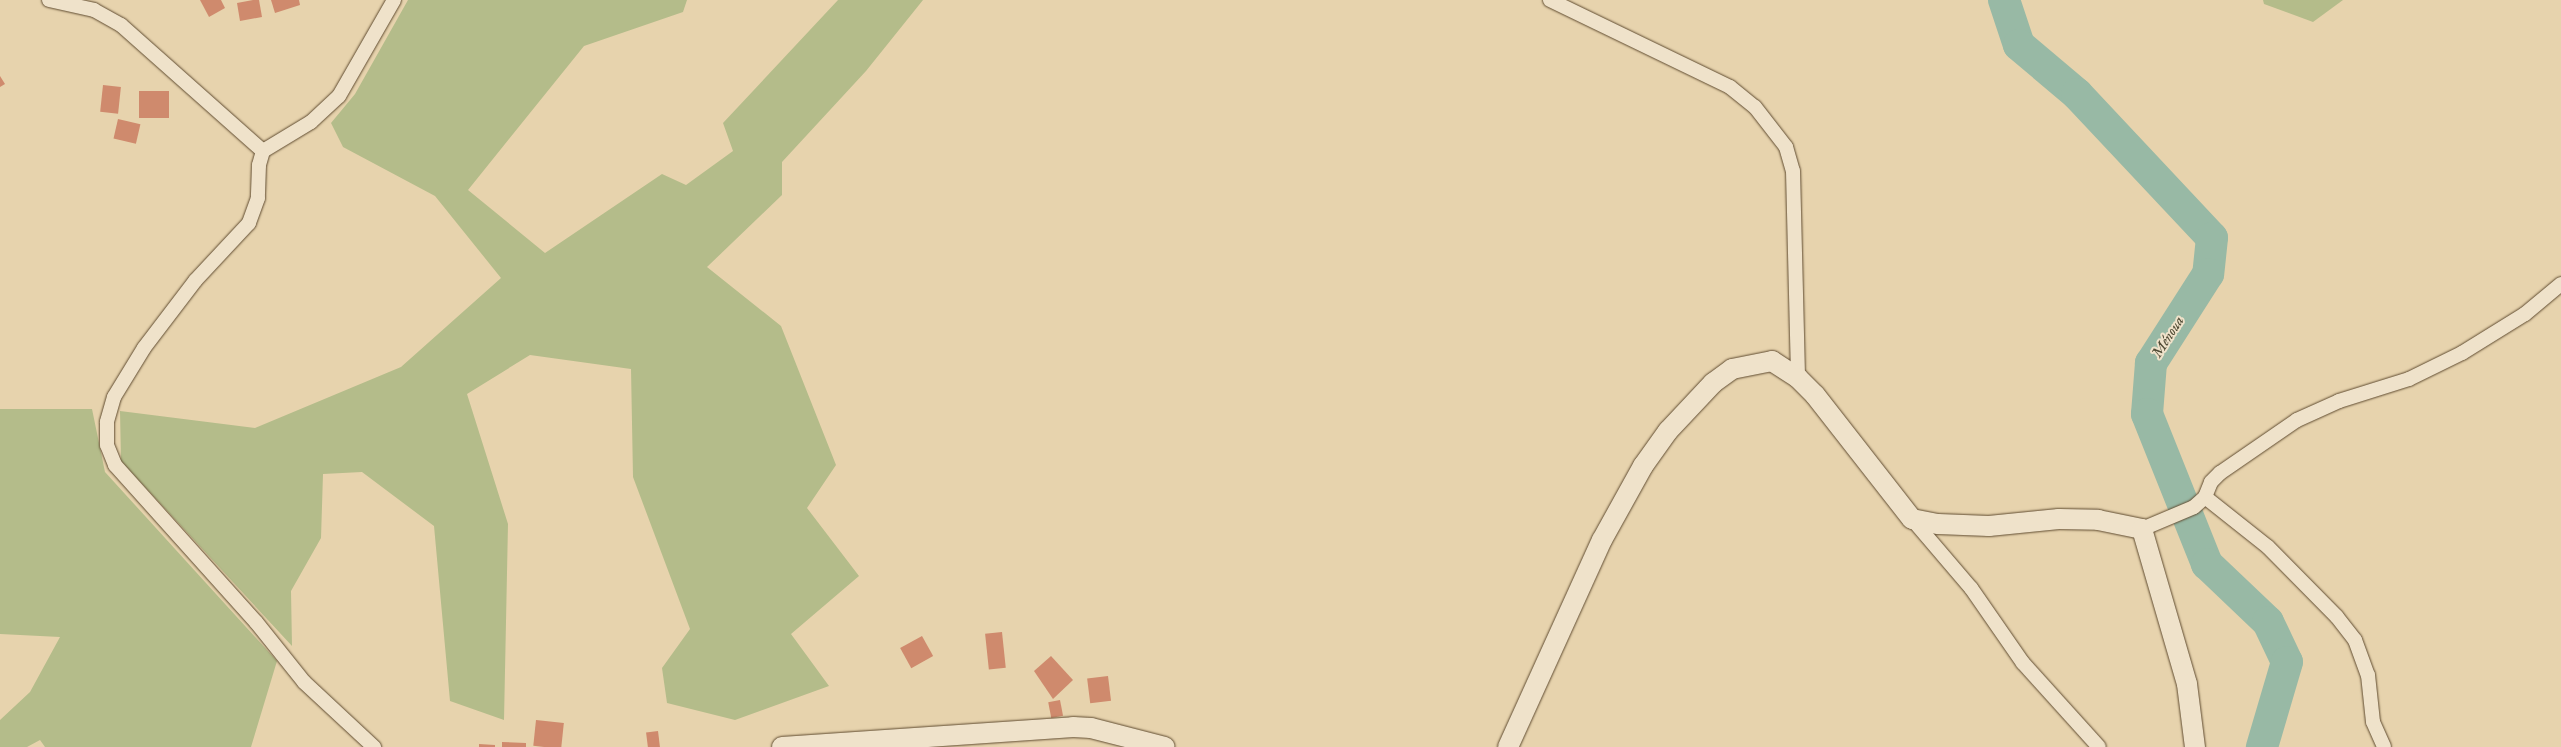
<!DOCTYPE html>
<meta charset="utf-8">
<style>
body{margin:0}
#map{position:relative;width:2561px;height:747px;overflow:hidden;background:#e7d3ad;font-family:"IM FELL English",serif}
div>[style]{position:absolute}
.green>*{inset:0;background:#b4bc8a}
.river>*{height:32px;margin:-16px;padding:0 16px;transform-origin:16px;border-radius:16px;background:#98b9a5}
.building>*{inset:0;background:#cf8a6d;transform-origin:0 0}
.roads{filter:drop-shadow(0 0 1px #5f4b30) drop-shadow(0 0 1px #5f4b30)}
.street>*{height:14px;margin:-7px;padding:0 7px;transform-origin:7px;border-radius:7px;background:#efe2ca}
.secondary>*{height:20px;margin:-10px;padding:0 10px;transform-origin:10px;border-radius:10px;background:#efe2ca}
span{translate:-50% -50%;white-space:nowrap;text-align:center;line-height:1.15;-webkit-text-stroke:4px #efe2ca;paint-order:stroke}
.water-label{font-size:15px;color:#514c36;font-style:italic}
</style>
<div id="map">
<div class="green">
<i style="clip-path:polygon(408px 0,687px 0,683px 12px,584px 46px,468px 190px,545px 253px,662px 174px,686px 185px,733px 151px,723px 123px,838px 0,923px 0,866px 71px,782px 162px,782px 195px,707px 267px,781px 326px,836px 465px,807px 508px,859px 576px,791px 634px,829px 686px,735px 720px,667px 703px,662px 668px,690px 629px,633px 477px,631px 369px,530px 355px,467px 394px,508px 524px,504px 720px,450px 701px,434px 526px,362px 472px,323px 474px,321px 538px,291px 591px,292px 646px,121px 461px,120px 411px,255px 428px,401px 367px,501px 278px,435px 196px,343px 147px,331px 123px,355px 94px)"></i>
<i style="clip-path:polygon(2263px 0,2343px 0,2313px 22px,2264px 4px)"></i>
<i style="clip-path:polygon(0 409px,92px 409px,105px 472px,277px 661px,251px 747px,45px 747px,40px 740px,27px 747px,0 747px,0 720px,30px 692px,60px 637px,0 634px)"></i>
</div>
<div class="river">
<i style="left:2004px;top:0;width:47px;rotate:71.6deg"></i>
<i style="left:2019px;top:45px;width:76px;rotate:40.2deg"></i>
<i style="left:2077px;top:94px;width:197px;rotate:46.8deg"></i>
<i style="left:2212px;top:238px;width:36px;rotate:96deg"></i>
<i style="left:2208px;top:274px;width:106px;rotate:122.6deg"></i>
<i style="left:2151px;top:363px;width:51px;rotate:94.5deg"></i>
<i style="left:2147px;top:414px;width:162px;rotate:68.2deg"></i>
<i style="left:2207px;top:564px;width:84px;rotate:43.6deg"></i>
<i style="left:2268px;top:622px;width:44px;rotate:64.6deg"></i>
<i style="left:2287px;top:662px;width:89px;rotate:106.4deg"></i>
</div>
<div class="building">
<i style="clip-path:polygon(200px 0,221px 0,225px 8px,209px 17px)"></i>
<i style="clip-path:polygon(253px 0,259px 0,262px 17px,240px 21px,237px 3px)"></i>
<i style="clip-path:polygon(271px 0,299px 0,300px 5px,275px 13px)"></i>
<i style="clip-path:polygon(0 76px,5px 84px,0 87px)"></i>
<i style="left:103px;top:85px;width:18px;height:27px;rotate:6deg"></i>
<i style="left:169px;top:91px;width:27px;height:30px;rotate:90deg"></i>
<i style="left:118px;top:119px;width:23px;height:20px;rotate:13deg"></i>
<i style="left:1002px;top:632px;width:36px;height:17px;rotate:84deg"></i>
<i style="left:922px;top:636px;width:23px;height:25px;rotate:61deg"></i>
<i style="clip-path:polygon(1051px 656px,1073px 680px,1053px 699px,1034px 671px)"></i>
<i style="left:1108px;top:676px;width:25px;height:21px;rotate:83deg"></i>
<i style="left:1060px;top:700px;width:16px;height:12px;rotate:79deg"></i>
<i style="left:536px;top:720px;width:28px;height:26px;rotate:6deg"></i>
<i style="left:658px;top:731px;width:16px;height:12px;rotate:83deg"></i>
<i style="clip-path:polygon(502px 742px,526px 743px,526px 747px,502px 747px)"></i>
<i style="clip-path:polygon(479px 744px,495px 745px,495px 747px,479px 747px)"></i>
</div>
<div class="roads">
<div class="street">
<i style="left:49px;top:0;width:46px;rotate:12.5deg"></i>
<i style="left:94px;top:10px;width:31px;rotate:29deg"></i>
<i style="left:121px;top:25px;width:190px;rotate:41.6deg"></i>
<i style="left:263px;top:151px;width:56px;rotate:-31.1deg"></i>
<i style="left:311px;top:122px;width:38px;rotate:-43deg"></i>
<i style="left:339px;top:96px;width:111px;rotate:-60.2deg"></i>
<i style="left:1550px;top:0;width:200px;rotate:25.8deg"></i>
<i style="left:1730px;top:87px;width:32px;rotate:39deg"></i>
<i style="left:1755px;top:107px;width:51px;rotate:52.2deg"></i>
<i style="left:1786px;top:147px;width:25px;rotate:74deg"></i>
<i style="left:1793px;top:171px;width:207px;rotate:88.6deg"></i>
<i style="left:263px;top:151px;width:15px;rotate:106deg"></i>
<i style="left:259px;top:165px;width:33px;rotate:92deg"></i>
<i style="left:258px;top:198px;width:27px;rotate:110deg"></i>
<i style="left:249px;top:223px;width:79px;rotate:133deg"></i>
<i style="left:195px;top:281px;width:84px;rotate:127.3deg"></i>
<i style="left:144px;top:348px;width:57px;rotate:121.5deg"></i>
<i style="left:114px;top:397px;width:26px;rotate:106deg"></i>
<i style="left:107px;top:422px;width:23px;rotate:90deg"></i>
<i style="left:107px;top:445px;width:22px;rotate:68deg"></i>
<i style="left:115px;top:465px;width:211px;rotate:48.1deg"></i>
<i style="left:256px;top:622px;width:77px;rotate:51.3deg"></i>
<i style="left:304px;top:682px;width:96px;rotate:42.9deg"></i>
<i style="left:2205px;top:497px;width:80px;rotate:38.4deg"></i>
<i style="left:2268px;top:547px;width:98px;rotate:45.4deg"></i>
<i style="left:2337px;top:617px;width:29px;rotate:52deg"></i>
<i style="left:2355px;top:640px;width:37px;rotate:70deg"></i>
<i style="left:2368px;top:675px;width:47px;rotate:83.9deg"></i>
<i style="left:2373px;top:722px;width:27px;rotate:66deg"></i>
<i style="left:1912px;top:519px;width:91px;rotate:49.5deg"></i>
<i style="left:1971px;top:588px;width:91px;rotate:55.3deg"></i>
<i style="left:2023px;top:663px;width:113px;rotate:47.9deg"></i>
<i style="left:2142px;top:529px;width:56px;rotate:-22.9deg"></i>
<i style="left:2194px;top:507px;width:15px;rotate:-42deg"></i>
<i style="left:2205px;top:497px;width:16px;rotate:-68deg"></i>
<i style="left:2211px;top:482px;width:13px;rotate:-45deg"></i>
<i style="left:2220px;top:473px;width:93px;rotate:-34.5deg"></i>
<i style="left:2297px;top:420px;width:46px;rotate:-24.3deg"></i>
<i style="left:2339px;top:401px;width:73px;rotate:-17.4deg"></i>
<i style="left:2409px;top:379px;width:59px;rotate:-26.1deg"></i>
<i style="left:2462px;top:353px;width:74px;rotate:-31.8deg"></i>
<i style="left:2525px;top:314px;width:47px;rotate:-39.8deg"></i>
</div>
<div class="secondary">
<i style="left:782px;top:747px;width:292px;rotate:-3.9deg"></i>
<i style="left:1073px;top:727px;width:18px;rotate:3deg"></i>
<i style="left:1091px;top:728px;width:76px;rotate:14.4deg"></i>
<i style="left:1508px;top:747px;width:227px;rotate:-65.6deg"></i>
<i style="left:1602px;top:540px;width:85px;rotate:-61deg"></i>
<i style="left:1643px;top:466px;width:43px;rotate:-54.5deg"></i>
<i style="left:1668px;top:431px;width:66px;rotate:-46.8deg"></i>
<i style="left:1713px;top:383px;width:24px;rotate:-36deg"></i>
<i style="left:1732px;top:369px;width:41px;rotate:-11.3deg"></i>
<i style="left:1772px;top:361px;width:31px;rotate:33deg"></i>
<i style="left:1798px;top:378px;width:24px;rotate:45deg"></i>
<i style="left:1815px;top:395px;width:157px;rotate:52deg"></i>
<i style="left:1912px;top:519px;width:26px;rotate:11deg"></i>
<i style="left:1938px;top:524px;width:51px;rotate:2.2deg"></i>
<i style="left:1989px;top:526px;width:70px;rotate:-5.7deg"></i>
<i style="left:2059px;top:519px;width:39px;rotate:1deg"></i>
<i style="left:2098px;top:520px;width:45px;rotate:11.6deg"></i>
<i style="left:2142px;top:529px;width:161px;rotate:73.8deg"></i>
<i style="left:2187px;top:684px;width:64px;rotate:82.8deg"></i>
</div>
</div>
<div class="water-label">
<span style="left:2168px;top:337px;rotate:-57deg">Ménoua</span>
</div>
</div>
